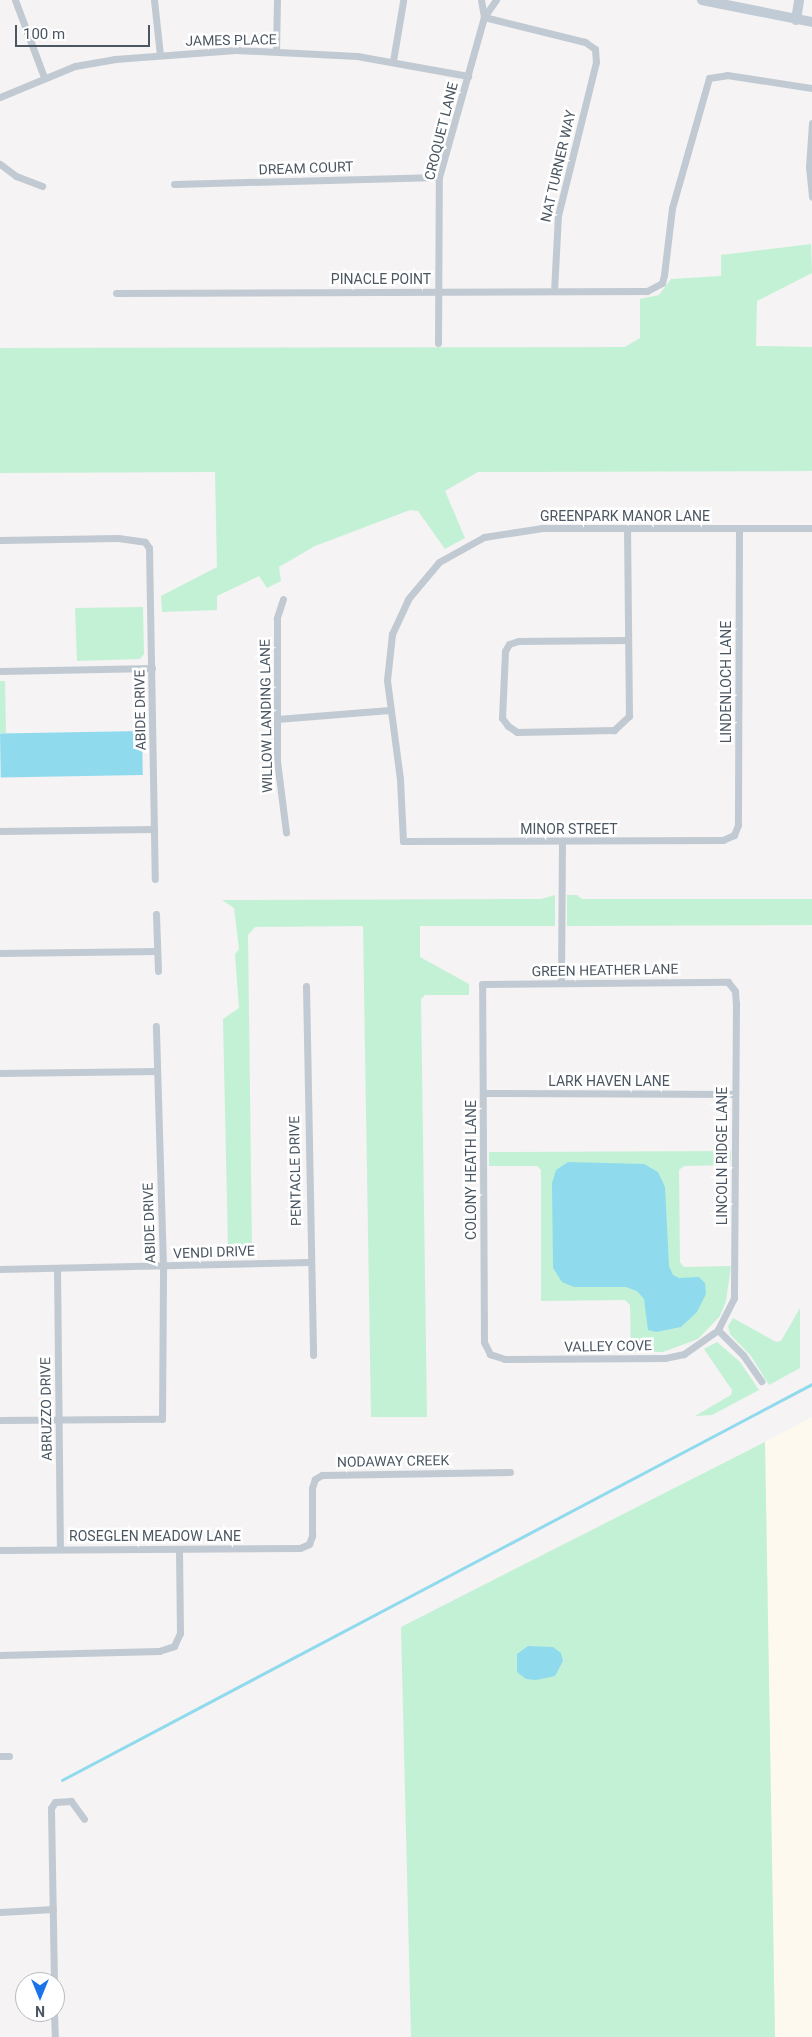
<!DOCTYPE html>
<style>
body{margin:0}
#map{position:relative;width:812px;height:2037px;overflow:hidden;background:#f5f3f3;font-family:Roboto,sans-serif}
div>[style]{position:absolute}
.commercial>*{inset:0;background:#fdf9ef}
.green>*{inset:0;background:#c3f1d5}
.water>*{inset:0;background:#90daee;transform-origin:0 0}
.stream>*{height:2.5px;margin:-1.25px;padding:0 1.25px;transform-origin:1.25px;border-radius:1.25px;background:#90daee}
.street>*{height:7px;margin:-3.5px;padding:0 3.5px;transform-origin:3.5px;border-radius:3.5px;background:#c1cad2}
.secondary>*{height:10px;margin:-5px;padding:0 5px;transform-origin:5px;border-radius:5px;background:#c1cbd6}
span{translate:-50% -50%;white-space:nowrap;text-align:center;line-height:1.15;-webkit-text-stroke:5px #fff;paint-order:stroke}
.street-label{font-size:14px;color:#4a5661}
.north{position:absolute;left:15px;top:1972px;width:50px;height:50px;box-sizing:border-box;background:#fff;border:1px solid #b7bbc0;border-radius:50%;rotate:180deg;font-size:14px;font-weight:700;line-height:20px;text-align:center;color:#4a5661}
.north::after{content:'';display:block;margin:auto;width:18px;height:22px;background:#1a73e8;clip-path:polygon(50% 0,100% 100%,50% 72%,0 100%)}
.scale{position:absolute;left:15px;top:25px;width:135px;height:22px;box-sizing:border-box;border:2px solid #4a5661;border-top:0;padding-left:6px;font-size:15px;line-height:18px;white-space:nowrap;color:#4a5661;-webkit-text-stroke:4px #fff;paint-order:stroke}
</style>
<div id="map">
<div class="commercial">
<i style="clip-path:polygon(812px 1417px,812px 2037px,775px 2037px,765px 1442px)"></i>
</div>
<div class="green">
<i style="clip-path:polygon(811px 244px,812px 273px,757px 301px,756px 346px,812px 347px,812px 471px,478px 472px,445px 491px,465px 538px,445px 549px,418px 511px,410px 510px,315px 546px,279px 567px,281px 581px,267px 588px,259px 576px,217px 596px,217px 610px,162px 612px,161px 596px,217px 567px,215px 472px,0 473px,0 348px,625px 347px,640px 338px,640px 299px,659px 295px,671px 279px,721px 276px,721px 255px)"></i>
<i style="clip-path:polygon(143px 607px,144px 654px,140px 659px,77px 661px,75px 608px)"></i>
<i style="clip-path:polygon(0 681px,5px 681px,6px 733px,0 733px)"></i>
<i style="clip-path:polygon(555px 895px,555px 926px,420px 926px,420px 957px,469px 984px,469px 995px,425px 995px,421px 999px,427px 1417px,371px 1417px,363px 926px,255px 927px,248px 935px,252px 1247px,228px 1248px,223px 1019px,239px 1008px,235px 954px,239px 949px,234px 908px,222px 900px,541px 899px)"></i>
<i style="clip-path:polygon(567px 895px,577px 895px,582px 899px,812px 899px,812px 925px,567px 926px)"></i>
<i style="clip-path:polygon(731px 1151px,730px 1165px,684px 1166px,679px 1170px,680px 1262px,684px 1267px,731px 1266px,726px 1301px,720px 1316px,698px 1339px,663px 1352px,631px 1352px,630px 1305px,625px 1300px,541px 1301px,541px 1170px,537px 1166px,489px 1166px,489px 1152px)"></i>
<i style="clip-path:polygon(800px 1308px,800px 1368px,769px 1385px,751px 1356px,730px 1334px,728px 1326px,733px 1318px,776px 1342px,781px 1341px)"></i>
<i style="clip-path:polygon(717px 1342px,740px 1362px,759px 1390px,712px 1415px,695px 1416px,731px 1395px,732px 1390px,704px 1349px)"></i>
<i style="clip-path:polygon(765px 1442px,775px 2037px,411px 2037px,401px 1627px)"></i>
</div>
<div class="water">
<i style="left:142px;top:731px;width:44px;height:142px;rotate:89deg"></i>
<i style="clip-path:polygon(568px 1162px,644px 1164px,658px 1172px,665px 1187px,669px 1266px,673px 1275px,679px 1278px,699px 1277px,705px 1283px,706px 1294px,697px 1312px,681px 1327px,656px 1332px,648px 1330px,644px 1299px,637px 1291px,626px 1287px,574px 1287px,562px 1282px,553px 1268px,552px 1183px,556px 1170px)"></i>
<i style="clip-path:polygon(528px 1646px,553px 1647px,561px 1653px,563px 1661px,555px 1676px,536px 1680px,526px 1679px,517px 1672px,517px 1654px)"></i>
</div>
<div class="stream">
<i style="left:62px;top:1780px;width:848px;rotate:-27.83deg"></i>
</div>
<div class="street">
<i style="left:15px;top:0;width:82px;rotate:69.4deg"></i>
<i style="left:154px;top:0;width:55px;rotate:83.8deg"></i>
<i style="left:484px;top:17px;width:104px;rotate:13.9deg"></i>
<i style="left:585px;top:42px;width:12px;rotate:35deg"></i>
<i style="left:595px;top:49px;width:13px;rotate:86deg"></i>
<i style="left:596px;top:62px;width:158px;rotate:103.9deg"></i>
<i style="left:558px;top:215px;width:76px;rotate:93deg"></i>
<i style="left:484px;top:17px;width:21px;rotate:-55deg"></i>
<i style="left:276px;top:51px;width:51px;rotate:-88.9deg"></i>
<i style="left:393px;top:61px;width:61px;rotate:-80.5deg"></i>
<i style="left:0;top:97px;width:81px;rotate:-22.5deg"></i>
<i style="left:75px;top:66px;width:41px;rotate:-9.9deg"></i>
<i style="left:115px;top:59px;width:121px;rotate:-4.3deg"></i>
<i style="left:236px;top:50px;width:121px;rotate:2.8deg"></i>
<i style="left:357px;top:56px;width:113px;rotate:10.2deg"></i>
<i style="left:812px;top:123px;width:44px;rotate:93.9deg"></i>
<i style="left:809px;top:167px;width:30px;rotate:84deg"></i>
<i style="left:0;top:164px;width:20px;rotate:37deg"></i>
<i style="left:16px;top:176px;width:28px;rotate:21deg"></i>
<i style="left:174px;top:184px;width:265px;rotate:-1.5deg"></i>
<i style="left:116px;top:293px;width:531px;rotate:-0.22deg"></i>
<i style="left:647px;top:291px;width:17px;rotate:-28deg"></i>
<i style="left:662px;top:283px;width:8px;rotate:-76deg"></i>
<i style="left:664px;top:275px;width:67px;rotate:-83.2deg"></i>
<i style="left:672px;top:208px;width:135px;rotate:-74.1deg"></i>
<i style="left:709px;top:78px;width:18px;rotate:-9deg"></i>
<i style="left:727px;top:75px;width:86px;rotate:8.7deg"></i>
<i style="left:438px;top:343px;width:166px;rotate:-89.7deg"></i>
<i style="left:439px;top:177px;width:166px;rotate:-74.3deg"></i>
<i style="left:484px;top:17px;width:17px;rotate:-100deg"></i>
<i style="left:627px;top:528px;width:188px;rotate:89.4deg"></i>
<i style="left:629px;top:716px;width:21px;rotate:137deg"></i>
<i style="left:614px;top:730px;width:97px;rotate:178.8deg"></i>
<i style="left:517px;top:732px;width:11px;rotate:-146deg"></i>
<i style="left:508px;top:726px;width:10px;rotate:-127deg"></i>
<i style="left:502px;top:718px;width:67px;rotate:-87.4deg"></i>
<i style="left:505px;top:651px;width:8px;rotate:-60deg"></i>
<i style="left:509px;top:644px;width:9px;rotate:-18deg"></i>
<i style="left:518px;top:641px;width:110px;rotate:-0.5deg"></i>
<i style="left:739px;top:528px;width:297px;rotate:90.2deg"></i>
<i style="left:738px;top:825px;width:11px;rotate:112deg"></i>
<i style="left:734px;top:835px;width:12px;rotate:156deg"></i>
<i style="left:723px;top:840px;width:320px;rotate:179.8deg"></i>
<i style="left:403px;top:841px;width:62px;rotate:-92.8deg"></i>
<i style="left:400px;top:779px;width:100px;rotate:-97.5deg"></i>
<i style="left:387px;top:680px;width:46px;rotate:-83.8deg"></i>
<i style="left:392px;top:634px;width:38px;rotate:-65deg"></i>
<i style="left:408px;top:599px;width:48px;rotate:-50deg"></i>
<i style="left:439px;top:562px;width:51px;rotate:-29.1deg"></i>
<i style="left:484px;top:537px;width:59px;rotate:-8.8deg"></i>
<i style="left:542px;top:528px;width:270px"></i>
<i style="left:0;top:540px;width:118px;rotate:-1deg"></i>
<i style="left:118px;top:538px;width:27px;rotate:8deg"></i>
<i style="left:145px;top:542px;width:7px;rotate:56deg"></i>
<i style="left:149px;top:548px;width:331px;rotate:89deg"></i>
<i style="left:283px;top:599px;width:20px;rotate:108deg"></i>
<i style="left:277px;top:618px;width:143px;rotate:90deg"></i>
<i style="left:277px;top:761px;width:72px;rotate:82.8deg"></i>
<i style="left:0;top:671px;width:152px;rotate:-1.1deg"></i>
<i style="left:277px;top:719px;width:113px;rotate:-4.6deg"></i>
<i style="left:0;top:831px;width:154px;rotate:-0.7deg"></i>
<i style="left:156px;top:914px;width:57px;rotate:88deg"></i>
<i style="left:0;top:953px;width:157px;rotate:-0.7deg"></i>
<i style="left:728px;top:982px;width:11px;rotate:52deg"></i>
<i style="left:735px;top:991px;width:13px;rotate:86deg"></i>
<i style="left:736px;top:1004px;width:294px;rotate:90.4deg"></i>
<i style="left:734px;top:1298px;width:36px;rotate:117deg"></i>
<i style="left:718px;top:1330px;width:42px;rotate:144.8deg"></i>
<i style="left:684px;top:1354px;width:19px;rotate:168deg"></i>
<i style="left:665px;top:1358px;width:160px;rotate:179.6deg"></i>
<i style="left:505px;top:1359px;width:16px;rotate:-162deg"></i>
<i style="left:490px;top:1354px;width:13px;rotate:-117deg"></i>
<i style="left:484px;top:1342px;width:358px;rotate:-90.3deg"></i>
<i style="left:482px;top:984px;width:246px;rotate:-0.5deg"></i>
<i style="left:561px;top:983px;width:141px;rotate:-89.6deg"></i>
<i style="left:306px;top:986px;width:369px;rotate:88.9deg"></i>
<i style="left:0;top:1073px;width:157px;rotate:-0.7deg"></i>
<i style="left:483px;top:1093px;width:252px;rotate:0.2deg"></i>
<i style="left:57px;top:1268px;width:281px;rotate:89.4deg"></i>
<i style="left:0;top:1269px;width:309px;rotate:-1.3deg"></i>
<i style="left:718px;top:1330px;width:35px;rotate:45deg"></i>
<i style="left:743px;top:1355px;width:32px;rotate:55deg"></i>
<i style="left:0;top:1420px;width:162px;rotate:-0.4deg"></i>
<i style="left:162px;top:1419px;width:153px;rotate:-89.6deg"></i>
<i style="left:163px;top:1266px;width:240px;rotate:-91.7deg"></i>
<i style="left:0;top:1550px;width:300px;rotate:-0.4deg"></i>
<i style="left:300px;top:1548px;width:10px;rotate:-24deg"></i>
<i style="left:309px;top:1544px;width:9px;rotate:-69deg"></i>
<i style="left:312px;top:1536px;width:48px;rotate:-90deg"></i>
<i style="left:312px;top:1488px;width:9px;rotate:-72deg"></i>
<i style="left:315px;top:1479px;width:8px;rotate:-30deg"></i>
<i style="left:322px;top:1475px;width:188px;rotate:-0.9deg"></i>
<i style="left:0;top:1655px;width:159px;rotate:-1.4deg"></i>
<i style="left:159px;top:1651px;width:16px;rotate:-18deg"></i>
<i style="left:174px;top:1646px;width:14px;rotate:-65deg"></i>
<i style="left:180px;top:1633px;width:84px;rotate:-90.7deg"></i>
<i style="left:0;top:1756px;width:9px"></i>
<i style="left:0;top:1912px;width:53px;rotate:-3.2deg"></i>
<i style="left:54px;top:1982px;width:174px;rotate:-91deg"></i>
<i style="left:51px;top:1808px;width:7px;rotate:-56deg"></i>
<i style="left:55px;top:1802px;width:16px;rotate:-4deg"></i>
<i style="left:71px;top:1801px;width:22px;rotate:54deg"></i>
<i style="left:54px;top:2012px;width:25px;rotate:88deg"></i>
</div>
<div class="secondary">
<i style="left:702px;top:0;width:112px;rotate:11.3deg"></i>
<i style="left:796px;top:20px;width:20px;rotate:-81deg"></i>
</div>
<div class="street-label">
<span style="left:231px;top:40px;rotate:-1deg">JAMES PLACE</span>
<span style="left:441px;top:131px;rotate:-76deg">CROQUET LANE</span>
<span style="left:558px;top:166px;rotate:-77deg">NAT TURNER WAY</span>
<span style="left:306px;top:168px;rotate:-2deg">DREAM COURT</span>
<span style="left:381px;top:279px">PINACLE POINT</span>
<span style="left:625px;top:516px">GREENPARK MANOR LANE</span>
<span style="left:726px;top:682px;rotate:-90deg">LINDENLOCH LANE</span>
<span style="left:140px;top:710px;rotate:-91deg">ABIDE DRIVE</span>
<span style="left:266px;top:716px;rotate:-91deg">WILLOW LANDING LANE</span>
<span style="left:569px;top:829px">MINOR STREET</span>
<span style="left:605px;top:970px;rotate:-1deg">GREEN HEATHER LANE</span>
<span style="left:609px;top:1081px">LARK HAVEN LANE</span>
<span style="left:722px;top:1156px;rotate:-90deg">LINCOLN RIDGE LANE</span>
<span style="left:471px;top:1170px;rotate:-90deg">COLONY HEATH LANE</span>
<span style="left:295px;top:1171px;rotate:-91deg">PENTACLE DRIVE</span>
<span style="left:149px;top:1223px;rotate:-92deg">ABIDE DRIVE</span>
<span style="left:214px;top:1252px;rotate:-2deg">VENDI DRIVE</span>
<span style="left:608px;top:1346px;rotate:-1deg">VALLEY COVE</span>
<span style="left:46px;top:1409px;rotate:-91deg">ABRUZZO DRIVE</span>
<span style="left:393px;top:1461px;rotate:-1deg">NODAWAY CREEK</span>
<span style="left:155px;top:1536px">ROSEGLEN MEADOW LANE</span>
</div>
<div class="north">N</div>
<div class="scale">100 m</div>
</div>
